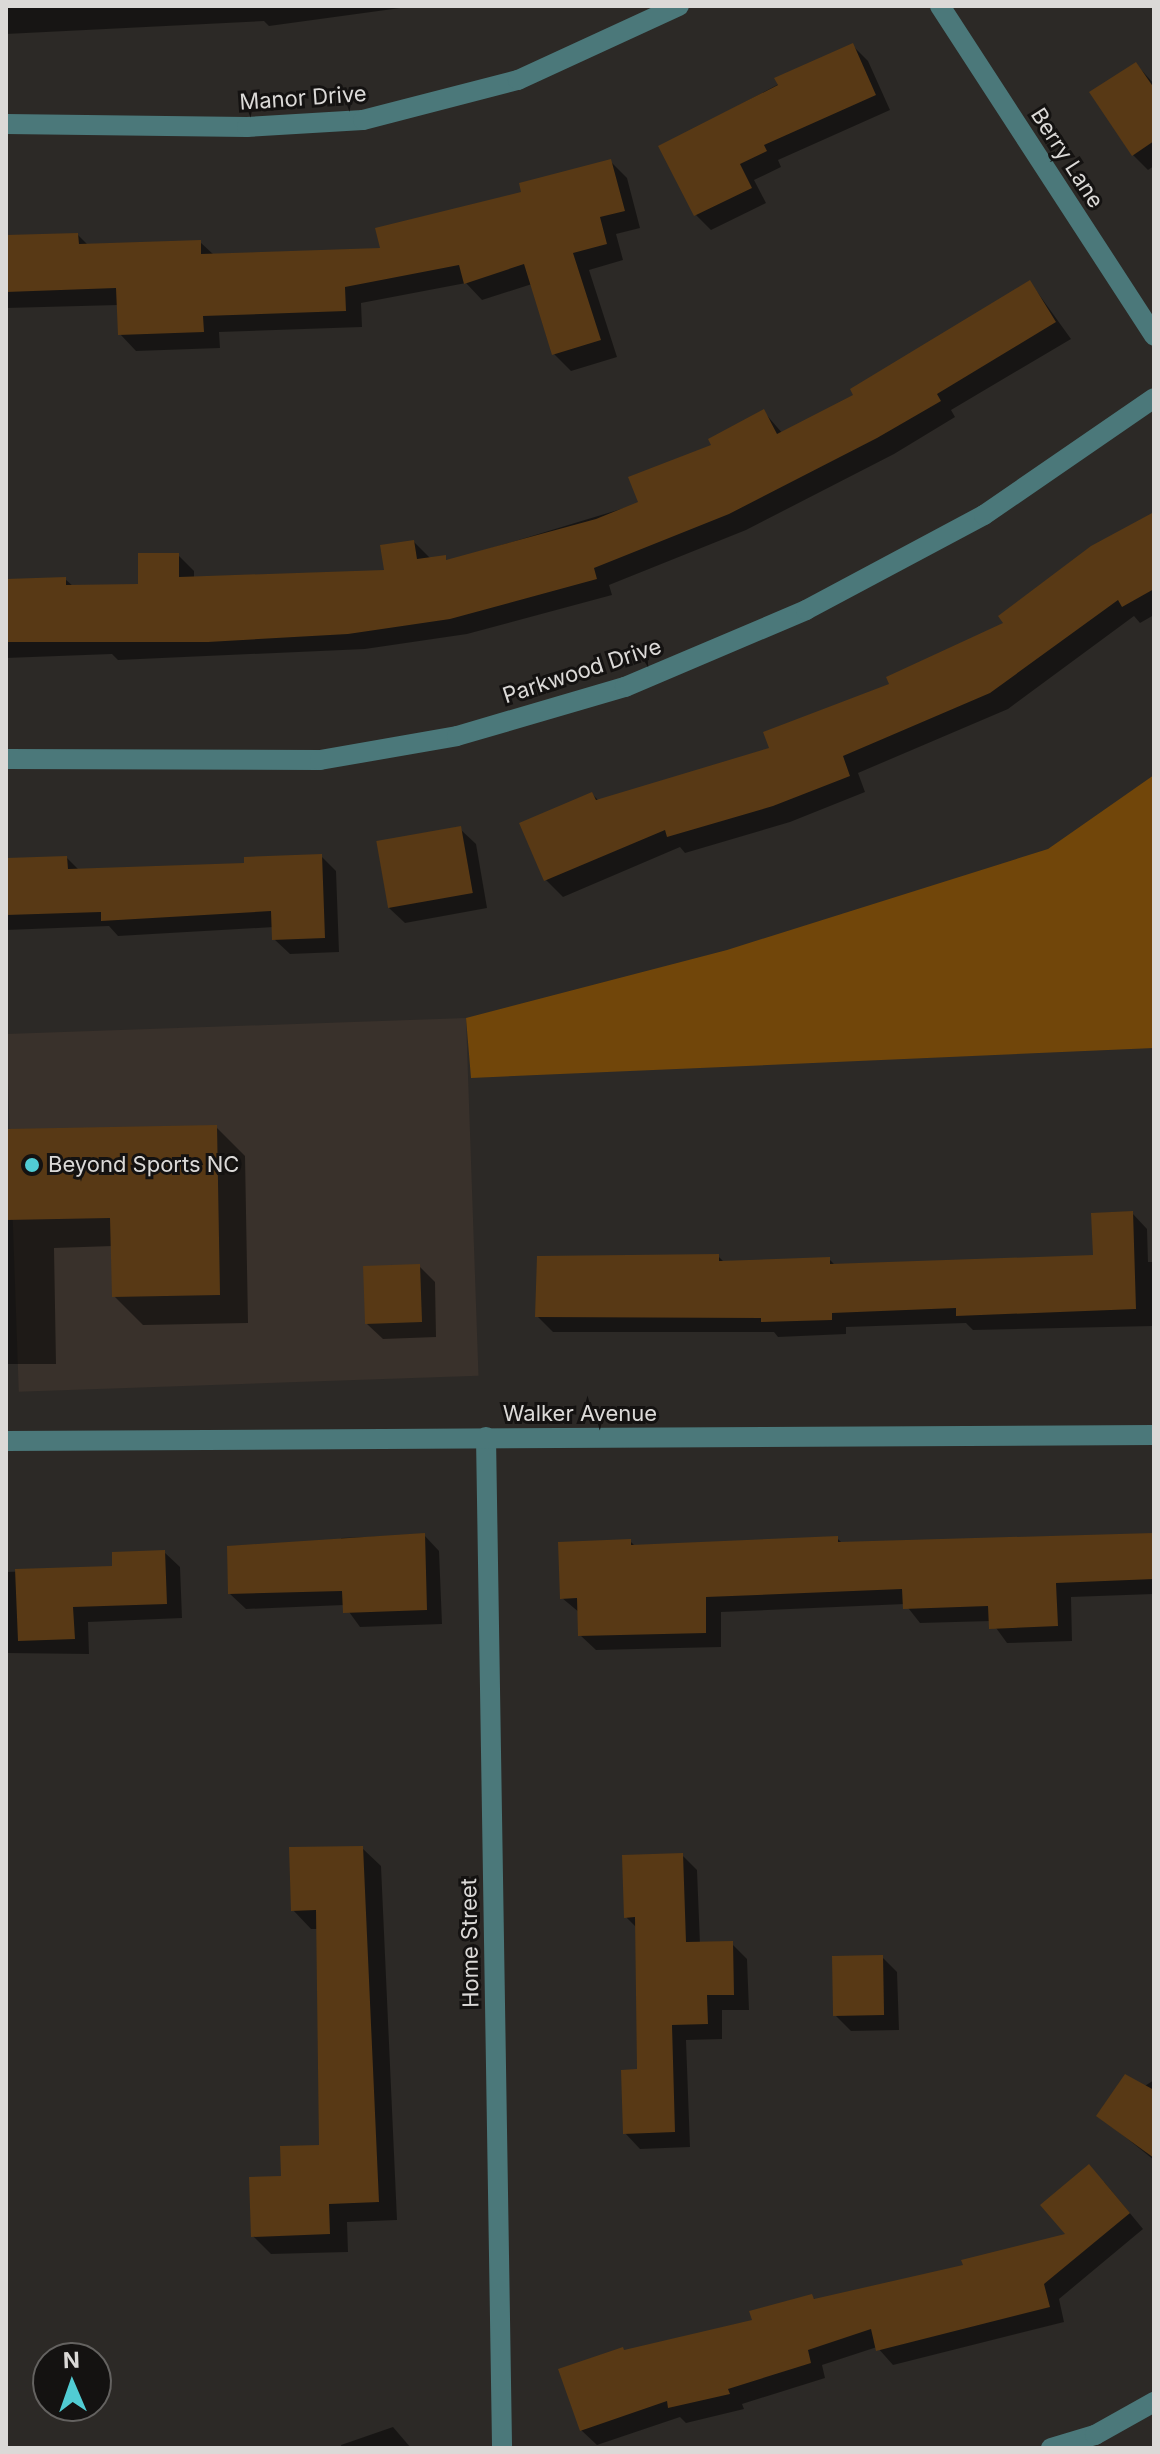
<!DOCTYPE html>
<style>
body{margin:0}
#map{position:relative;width:1160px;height:2454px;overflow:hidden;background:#2c2926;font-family:Inter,sans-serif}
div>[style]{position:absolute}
.built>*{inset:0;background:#39312b;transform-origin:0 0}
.green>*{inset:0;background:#71460a}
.shadow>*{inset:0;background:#0007}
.building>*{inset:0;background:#583915;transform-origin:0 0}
.minor>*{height:20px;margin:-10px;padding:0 10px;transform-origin:10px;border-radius:10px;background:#4b787a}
.dots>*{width:22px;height:22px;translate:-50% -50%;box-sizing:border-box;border:4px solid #141211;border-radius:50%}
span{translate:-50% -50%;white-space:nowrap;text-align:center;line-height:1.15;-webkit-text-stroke:6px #141211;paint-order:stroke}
.street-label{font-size:22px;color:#dbd9d7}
.poi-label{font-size:22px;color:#dbd9d7}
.left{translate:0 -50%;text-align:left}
.frame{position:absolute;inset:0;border:8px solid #dbd9d7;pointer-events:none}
.north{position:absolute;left:32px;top:2342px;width:80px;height:80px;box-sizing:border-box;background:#141211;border:2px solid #646260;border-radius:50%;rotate:358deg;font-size:22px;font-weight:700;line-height:32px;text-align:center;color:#dbd9d7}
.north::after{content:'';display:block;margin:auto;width:28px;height:36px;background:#51ccd3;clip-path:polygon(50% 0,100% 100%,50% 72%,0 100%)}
</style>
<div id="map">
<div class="built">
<i style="left:466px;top:1018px;width:358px;height:460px;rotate:88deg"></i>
</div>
<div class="green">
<i style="clip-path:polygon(1154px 775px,1154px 1048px,471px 1078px,466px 1018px,727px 950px,1048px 849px)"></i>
</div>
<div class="shadow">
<i style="clip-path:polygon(6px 6px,415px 6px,269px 26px,264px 21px,6px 34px)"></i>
<i style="clip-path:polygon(852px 45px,868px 61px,890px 110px,778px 160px,781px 167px,754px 180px,766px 203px,711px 230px,696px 215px,661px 147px)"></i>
<i style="clip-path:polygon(1136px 64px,1154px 84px,1154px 166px,1148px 170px,1133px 155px)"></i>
<i style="clip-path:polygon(610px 161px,627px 178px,640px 228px,616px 234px,623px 260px,589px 270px,617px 357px,571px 371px,554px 354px,532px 284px,482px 300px,466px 283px,361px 303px,362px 327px,219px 332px,220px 348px,136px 351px,120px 334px,119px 305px,6px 308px,6px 237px,78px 235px,88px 245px,200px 242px,214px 255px,383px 250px)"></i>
<i style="clip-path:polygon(1030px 282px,1071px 339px,951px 410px,955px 417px,894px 454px,746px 530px,609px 585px,612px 595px,467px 634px,365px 649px,118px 660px,112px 654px,6px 658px,6px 581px,65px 579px,74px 587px,141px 586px,178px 555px,194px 571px,194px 579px,386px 572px,414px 542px,431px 559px,449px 561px,641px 503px,764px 412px,783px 434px,856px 396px)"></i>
<i style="clip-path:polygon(1154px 514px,1154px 615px,1140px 623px,1134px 616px,1008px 709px,858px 773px,865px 792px,790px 822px,685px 853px,680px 847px,563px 897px,546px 880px,592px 794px,599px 801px,772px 749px,1006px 623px)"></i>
<i style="clip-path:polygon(460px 829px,476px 844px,487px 908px,405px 923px,389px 908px)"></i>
<i style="clip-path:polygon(321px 856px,336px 871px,339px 952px,290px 954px,274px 939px,274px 927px,118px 936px,109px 926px,6px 930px,6px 860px,67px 858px,79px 870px,246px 865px)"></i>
<i style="clip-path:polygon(216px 1127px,245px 1156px,248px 1323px,143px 1325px,114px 1296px,113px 1246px,54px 1248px,56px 1364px,6px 1364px,6px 1131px)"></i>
<i style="clip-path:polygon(1132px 1213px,1147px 1229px,1148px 1262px,1154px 1262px,1154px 1326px,973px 1330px,966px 1323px,846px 1327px,846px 1334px,778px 1337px,774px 1332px,553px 1332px,537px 1316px,718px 1256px,725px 1263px,829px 1259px,836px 1266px,1095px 1257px)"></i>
<i style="clip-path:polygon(419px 1266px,435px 1282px,436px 1337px,383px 1339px,367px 1324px)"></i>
<i style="clip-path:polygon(424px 1535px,439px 1551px,442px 1624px,360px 1627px,344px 1605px,246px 1609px,230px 1594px,342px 1544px,341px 1538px)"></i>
<i style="clip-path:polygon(1154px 1535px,1154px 1594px,1071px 1597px,1072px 1641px,1007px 1643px,991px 1621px,920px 1623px,905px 1604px,721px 1612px,721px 1647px,596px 1650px,580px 1635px,580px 1613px,562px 1598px,630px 1541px,636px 1547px,837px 1538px,843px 1544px)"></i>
<i style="clip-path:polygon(164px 1552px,180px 1567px,182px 1618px,88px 1622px,89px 1654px,6px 1653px,6px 1572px,114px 1568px)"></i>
<i style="clip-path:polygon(362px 1848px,381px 1866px,397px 2220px,347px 2222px,348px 2252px,271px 2254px,253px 2236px,283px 2178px,321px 2147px,319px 1929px,311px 1929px,293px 1910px)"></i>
<i style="clip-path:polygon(682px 1855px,697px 1870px,700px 1944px,732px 1944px,747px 1959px,749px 2010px,722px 2010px,722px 2039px,686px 2040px,690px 2147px,640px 2149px,625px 2133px,639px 2071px,637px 1928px,626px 1917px)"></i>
<i style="clip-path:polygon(882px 1957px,897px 1972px,899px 2030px,851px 2031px,836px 2016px)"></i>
<i style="clip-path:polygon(1154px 2080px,1154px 2160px,1099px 2116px)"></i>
<i style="clip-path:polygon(1104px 2182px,1143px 2229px,1059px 2299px,1064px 2322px,893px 2365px,877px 2347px,822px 2365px,825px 2378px,742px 2404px,744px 2409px,686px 2423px,680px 2417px,597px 2445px,581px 2430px,626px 2352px,754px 2321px,811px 2296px,816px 2300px,965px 2267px,1068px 2236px)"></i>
<i style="clip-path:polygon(393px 2427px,411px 2448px,342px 2448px,341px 2445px)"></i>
</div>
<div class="building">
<i style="clip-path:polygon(853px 43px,876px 95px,764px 145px,767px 151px,740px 164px,752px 188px,694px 216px,658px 146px,778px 85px,774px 78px)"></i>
<i style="clip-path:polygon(1136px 62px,1154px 88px,1154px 141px,1132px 156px,1089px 92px)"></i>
<i style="clip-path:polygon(611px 159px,625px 211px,600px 217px,607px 244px,573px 253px,601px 340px,552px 355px,524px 264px,464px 284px,459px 265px,345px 287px,346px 311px,203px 316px,204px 332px,118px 335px,116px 288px,6px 292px,6px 235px,78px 233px,79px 244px,201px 240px,201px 254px,380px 248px,375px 228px,521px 192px,519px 183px)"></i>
<i style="clip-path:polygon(1030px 280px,1056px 322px,937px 394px,941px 401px,877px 438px,729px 514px,594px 568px,597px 579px,450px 619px,348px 634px,208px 642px,6px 642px,6px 579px,66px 577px,66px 585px,138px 584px,138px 553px,179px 553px,179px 577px,384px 570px,380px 545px,414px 540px,417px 559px,446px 555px,446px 560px,596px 519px,638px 502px,628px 477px,711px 445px,708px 439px,764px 409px,777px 434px,853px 395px,850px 389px)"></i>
<i style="clip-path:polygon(1154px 512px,1154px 589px,1122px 607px,1118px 600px,990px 693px,843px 756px,850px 776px,773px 806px,667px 837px,665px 830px,544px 881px,519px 823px,592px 792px,596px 800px,769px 748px,763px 732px,889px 684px,886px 677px,1003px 623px,998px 616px,1091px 546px)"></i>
<i style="left:461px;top:826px;width:68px;height:86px;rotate:80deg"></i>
<i style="clip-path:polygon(322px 854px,325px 938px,272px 940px,271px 911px,101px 921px,101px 912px,6px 915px,6px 858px,67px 856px,68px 869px,244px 863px,244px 857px)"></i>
<i style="clip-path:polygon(217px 1125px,220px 1295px,112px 1297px,110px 1218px,6px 1220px,6px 1129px)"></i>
<i style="clip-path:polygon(1133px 1211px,1136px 1309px,956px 1316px,956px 1308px,832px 1313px,832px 1320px,761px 1322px,761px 1318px,535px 1317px,537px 1256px,719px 1254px,719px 1261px,830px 1257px,830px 1264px,1093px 1255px,1091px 1213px)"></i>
<i style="left:420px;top:1264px;width:58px;height:57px;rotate:88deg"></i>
<i style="clip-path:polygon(425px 1533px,427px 1610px,343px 1613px,342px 1591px,228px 1594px,227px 1546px)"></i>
<i style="clip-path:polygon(1154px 1533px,1154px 1579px,1056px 1583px,1058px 1626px,989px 1629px,988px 1606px,903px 1609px,902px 1589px,706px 1597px,706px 1633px,578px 1636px,577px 1598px,560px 1599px,558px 1542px,631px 1539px,631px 1545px,838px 1536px,838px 1542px)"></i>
<i style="clip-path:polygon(165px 1550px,167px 1604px,73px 1607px,75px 1639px,18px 1641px,15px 1569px,112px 1566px,112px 1552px)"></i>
<i style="clip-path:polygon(363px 1846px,379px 2202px,329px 2204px,330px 2234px,251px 2237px,249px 2177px,281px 2176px,280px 2146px,319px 2145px,316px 1910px,291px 1911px,289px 1847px)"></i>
<i style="clip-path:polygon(683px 1853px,686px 1942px,733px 1941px,734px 1995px,707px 1995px,708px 2024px,672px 2025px,675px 2132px,623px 2134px,621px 2070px,637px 2069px,635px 1917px,624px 1918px,622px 1855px)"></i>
<i style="left:883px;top:1955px;width:60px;height:51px;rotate:89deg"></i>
<i style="clip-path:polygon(1125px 2074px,1154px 2090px,1154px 2158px,1096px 2116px)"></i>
<i style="clip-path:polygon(1089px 2164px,1130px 2213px,1044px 2284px,1050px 2307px,876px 2351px,871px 2329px,808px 2350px,811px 2363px,728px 2389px,730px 2394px,668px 2408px,667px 2401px,580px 2431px,558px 2369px,623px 2347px,624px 2350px,752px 2320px,749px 2311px,812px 2294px,814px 2299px,963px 2265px,961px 2260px,1065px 2234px,1040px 2205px)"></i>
</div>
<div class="minor">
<i style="left:940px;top:6px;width:393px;rotate:57deg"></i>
<i style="left:6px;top:124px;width:241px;rotate:0.7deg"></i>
<i style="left:247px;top:127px;width:116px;rotate:-3.5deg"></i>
<i style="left:363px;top:120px;width:160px;rotate:-14.5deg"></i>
<i style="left:518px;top:80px;width:177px;rotate:-24.7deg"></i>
<i style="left:6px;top:759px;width:314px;rotate:0.2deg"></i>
<i style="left:320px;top:760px;width:139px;rotate:-9.9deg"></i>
<i style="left:457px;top:736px;width:175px;rotate:-16.3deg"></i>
<i style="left:625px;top:687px;width:197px;rotate:-23deg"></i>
<i style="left:806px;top:610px;width:202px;rotate:-28.1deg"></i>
<i style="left:984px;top:515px;width:206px;rotate:-34.5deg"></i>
<i style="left:486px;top:1437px;width:1011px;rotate:89.09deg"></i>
<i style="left:6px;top:1441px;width:1148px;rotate:-0.3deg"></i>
<i style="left:1051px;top:2448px;width:46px;rotate:-16.5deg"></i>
<i style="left:1095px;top:2435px;width:68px;rotate:-29.2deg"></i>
</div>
<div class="dots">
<i style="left:32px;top:1165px;background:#51ccd3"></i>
</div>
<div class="street-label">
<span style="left:303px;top:98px;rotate:-4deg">Manor Drive</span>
<span style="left:1067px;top:158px;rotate:57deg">Berry Lane</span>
<span style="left:582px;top:671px;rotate:-18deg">Parkwood Drive</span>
<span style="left:580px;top:1414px">Walker Avenue</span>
<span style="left:470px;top:1943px;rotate:-91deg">Home Street</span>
</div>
<div class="poi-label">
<span class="left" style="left:48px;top:1165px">Beyond Sports NC</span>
</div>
<div class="frame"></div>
<div class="north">N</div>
</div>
